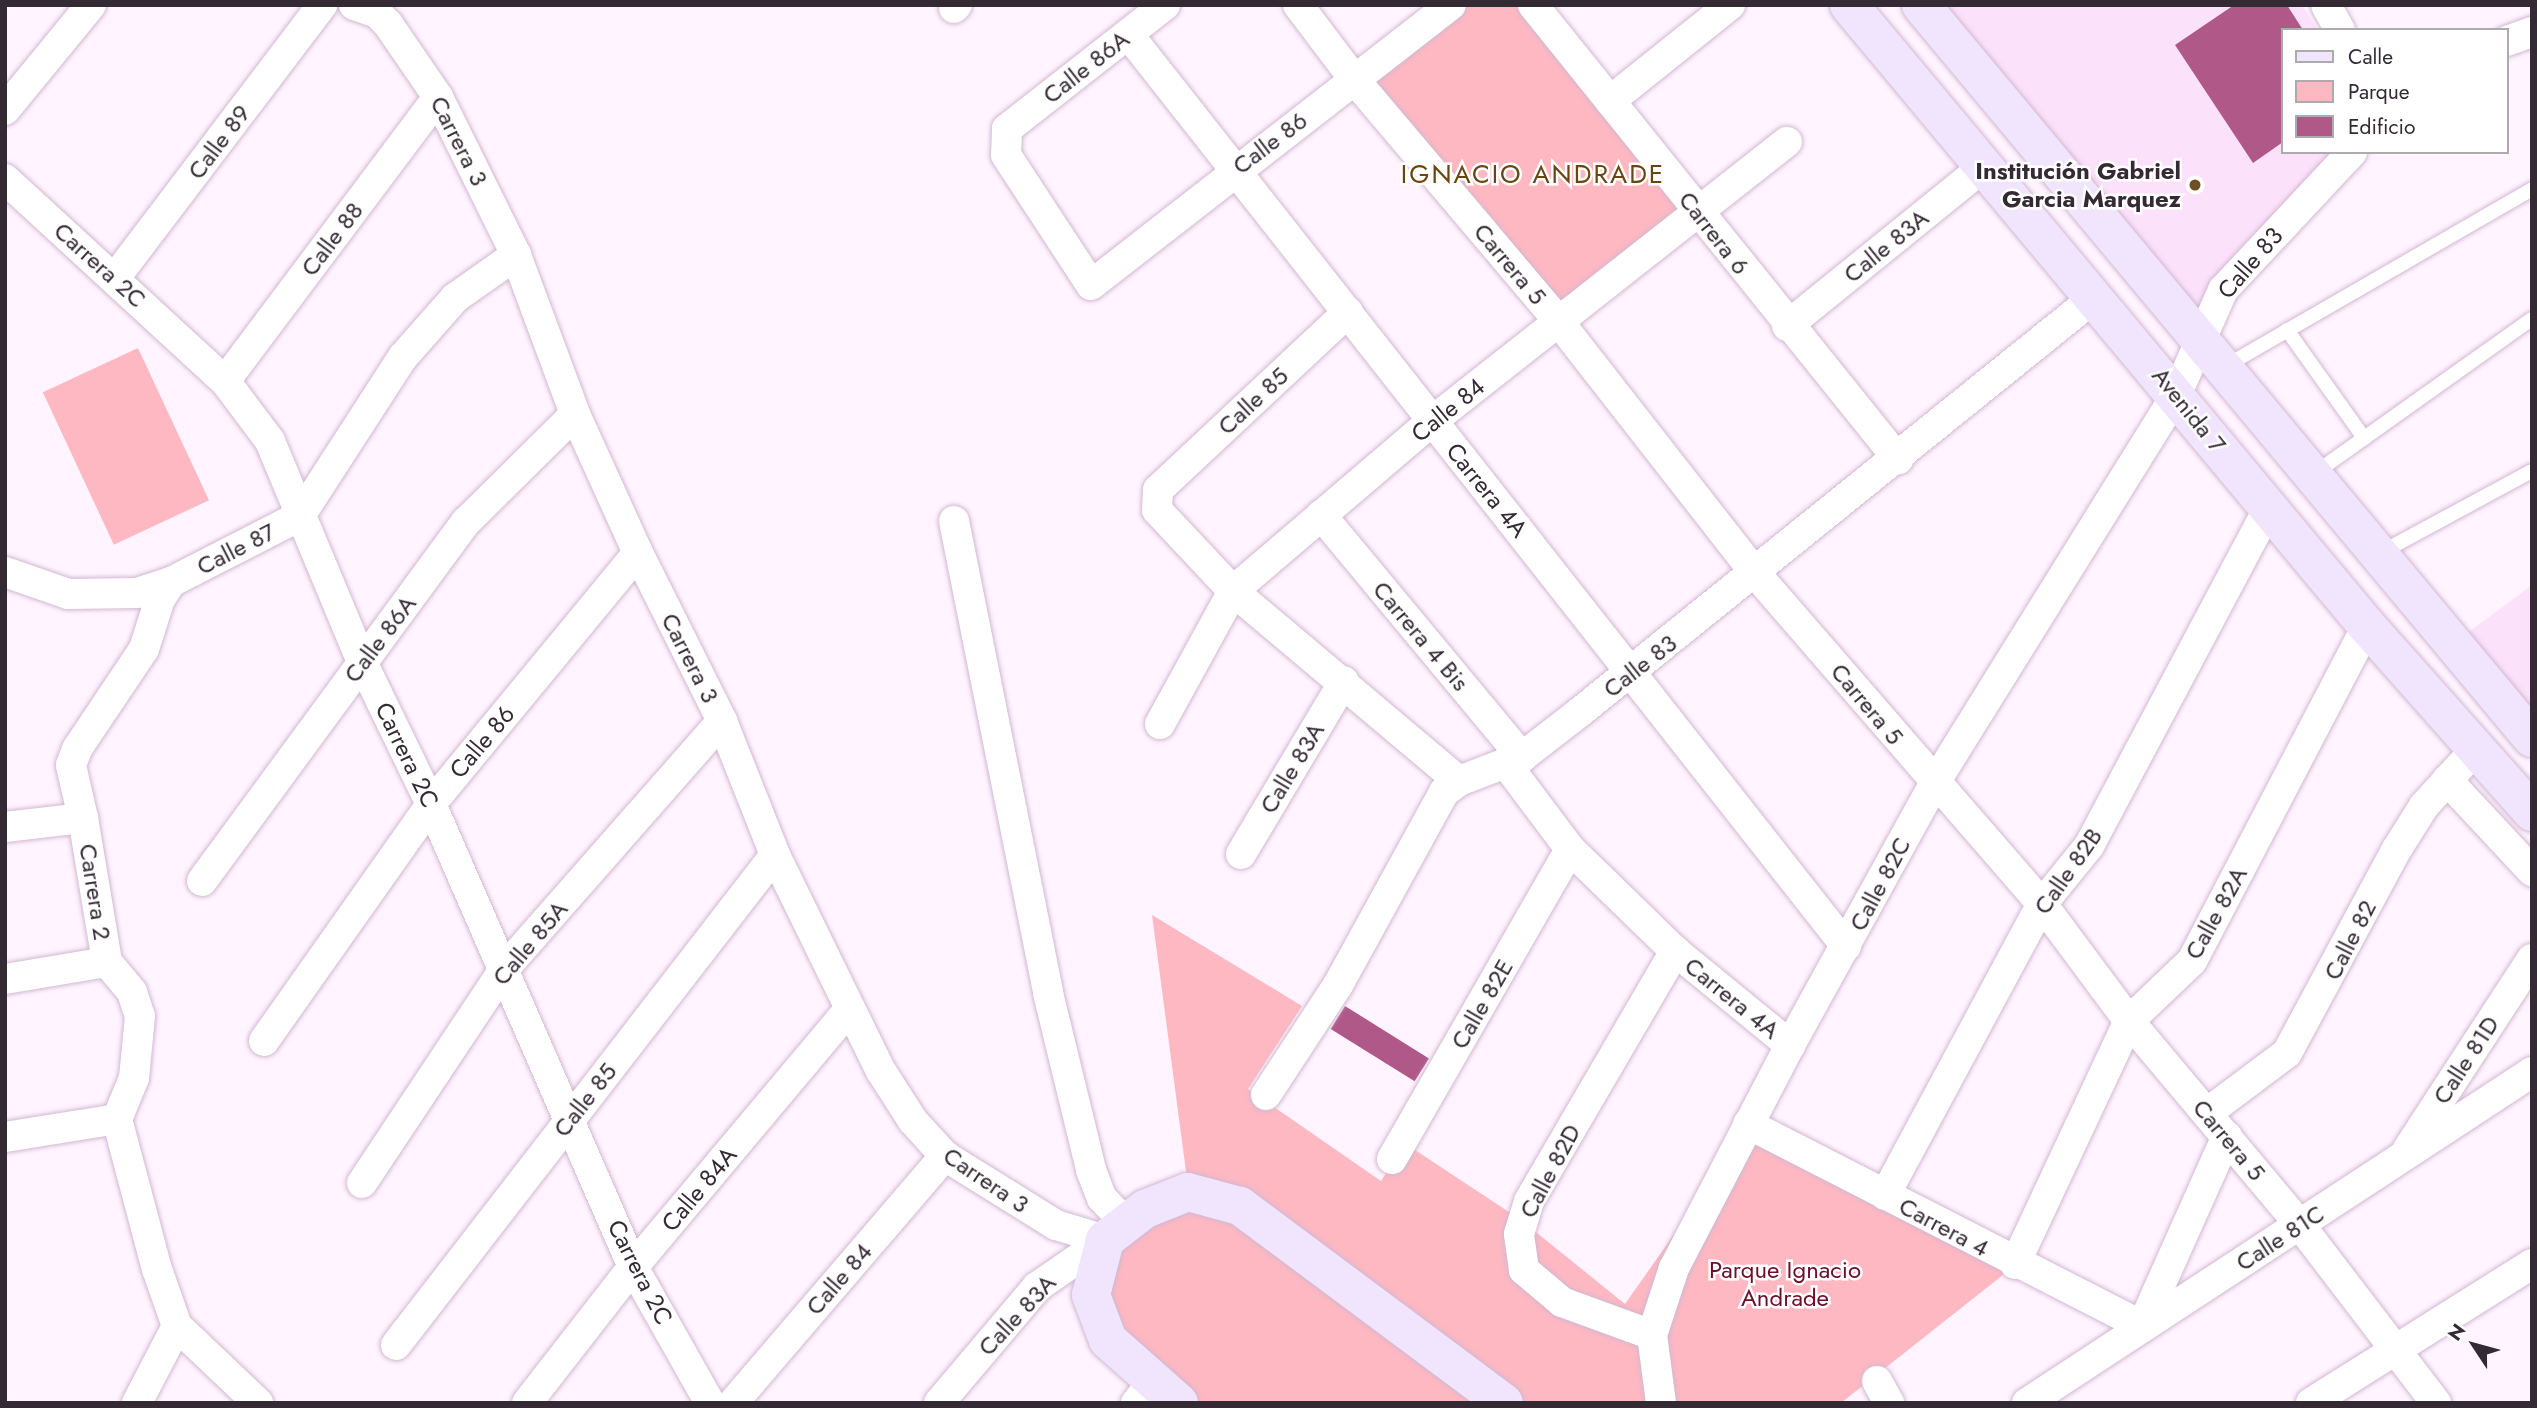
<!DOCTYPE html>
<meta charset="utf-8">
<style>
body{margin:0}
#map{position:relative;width:2537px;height:1408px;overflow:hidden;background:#fff4ff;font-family:Jost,sans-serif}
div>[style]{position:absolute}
.built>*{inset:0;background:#fce1fb}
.green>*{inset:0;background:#feb8c2;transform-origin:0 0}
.building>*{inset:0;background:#b05988;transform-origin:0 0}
.roads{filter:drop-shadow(0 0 2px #d2b8d1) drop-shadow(0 0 2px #d2b8d1)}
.lane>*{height:14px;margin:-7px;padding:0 7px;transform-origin:7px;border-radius:7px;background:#fff}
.street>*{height:30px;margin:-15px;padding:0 15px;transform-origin:15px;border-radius:15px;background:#fff}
.secondary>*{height:38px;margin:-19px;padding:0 19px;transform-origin:19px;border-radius:19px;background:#f0e5fd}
.dots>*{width:19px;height:19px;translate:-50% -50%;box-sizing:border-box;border:4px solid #fff;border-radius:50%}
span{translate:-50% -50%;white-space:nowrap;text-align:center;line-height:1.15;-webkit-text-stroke:5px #fff;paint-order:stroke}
.street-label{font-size:24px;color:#342a34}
.poi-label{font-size:24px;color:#342a34;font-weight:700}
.right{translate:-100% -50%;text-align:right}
.park-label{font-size:24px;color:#6b0f2c}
.neighbourhood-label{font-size:26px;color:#684612;letter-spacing:2px}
.frame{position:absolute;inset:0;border:7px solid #342a34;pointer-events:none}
.legend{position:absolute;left:2281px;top:28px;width:228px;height:126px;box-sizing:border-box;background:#fff;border:2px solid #aeaaae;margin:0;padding:9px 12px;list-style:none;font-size:21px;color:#342a34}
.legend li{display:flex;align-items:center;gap:14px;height:35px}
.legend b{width:35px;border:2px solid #aeaaae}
.north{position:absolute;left:2439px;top:1310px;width:70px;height:70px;-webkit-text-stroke:5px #fff;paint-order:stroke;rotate:306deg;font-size:19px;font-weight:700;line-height:28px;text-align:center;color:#342a34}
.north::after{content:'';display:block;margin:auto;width:24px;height:32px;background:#342a34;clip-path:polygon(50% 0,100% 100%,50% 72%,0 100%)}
</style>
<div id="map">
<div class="built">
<i style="clip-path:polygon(1929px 5px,2302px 5px,2318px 30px,2283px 30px,2283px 152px,2343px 152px,2199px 336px)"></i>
<i style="clip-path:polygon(2532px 585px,2532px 721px,2462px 637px)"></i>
</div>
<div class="green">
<i style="clip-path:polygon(1458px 5px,1529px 5px,1692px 211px,1562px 316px,1361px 80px)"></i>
<i style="left:138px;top:348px;width:168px;height:105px;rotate:65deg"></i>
<i style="clip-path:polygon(1152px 915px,1302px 1006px,1248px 1089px,1381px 1181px,1406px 1144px,1521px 1220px,1625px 1304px,1749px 1128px,2013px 1267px,1841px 1403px,1185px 1403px,1113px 1340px,1107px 1243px,1189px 1194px)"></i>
</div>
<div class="building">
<i style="clip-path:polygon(2234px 5px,2287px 5px,2303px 30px,2283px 30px,2283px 142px,2253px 163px,2175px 45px)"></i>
<i style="left:1345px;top:1006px;width:99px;height:27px;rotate:32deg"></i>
</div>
<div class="roads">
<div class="lane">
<i style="left:2287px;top:330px;width:133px;rotate:54.5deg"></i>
<i style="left:2224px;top:367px;width:356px;rotate:-30deg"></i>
<i style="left:2315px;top:473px;width:266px;rotate:-35.4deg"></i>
<i style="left:2382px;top:552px;width:170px;rotate:-28.4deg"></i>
</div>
<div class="street">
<i style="left:354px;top:5px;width:24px;rotate:19deg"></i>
<i style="left:377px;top:13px;width:16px;rotate:45deg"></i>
<i style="left:388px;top:24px;width:88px;rotate:55.6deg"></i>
<i style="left:438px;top:97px;width:176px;rotate:63.7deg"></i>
<i style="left:516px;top:255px;width:170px;rotate:69.6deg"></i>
<i style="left:575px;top:414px;width:153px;rotate:65.6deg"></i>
<i style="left:638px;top:553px;width:188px;rotate:63.4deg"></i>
<i style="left:722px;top:721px;width:144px;rotate:68.4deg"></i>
<i style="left:775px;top:855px;width:241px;rotate:63.9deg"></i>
<i style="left:881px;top:1071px;width:59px;rotate:57.4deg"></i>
<i style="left:913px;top:1121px;width:47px;rotate:47.6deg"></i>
<i style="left:945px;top:1156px;width:131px;rotate:31.9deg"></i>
<i style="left:1056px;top:1225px;width:51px;rotate:17deg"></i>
<i style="left:1165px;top:5px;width:201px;rotate:141.9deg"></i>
<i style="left:1007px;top:129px;width:26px;rotate:92deg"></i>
<i style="left:1006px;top:155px;width:155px;rotate:56.8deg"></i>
<i style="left:1091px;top:285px;width:456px;rotate:-37.9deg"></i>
<i style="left:1298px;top:5px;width:93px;rotate:52.9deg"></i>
<i style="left:1354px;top:79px;width:318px;rotate:49.8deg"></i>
<i style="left:1559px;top:322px;width:320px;rotate:52deg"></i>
<i style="left:1756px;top:574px;width:437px;rotate:49.1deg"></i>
<i style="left:2042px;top:904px;width:146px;rotate:53.4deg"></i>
<i style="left:2129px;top:1021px;width:266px;rotate:50deg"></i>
<i style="left:2300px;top:1225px;width:224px;rotate:52.6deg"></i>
<i style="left:1533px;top:5px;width:583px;rotate:51.2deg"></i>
<i style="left:2326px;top:5px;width:29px;rotate:61deg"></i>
<i style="left:954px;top:8px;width:4px;rotate:-45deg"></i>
<i style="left:1128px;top:34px;width:1161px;rotate:51.79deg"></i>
<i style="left:2507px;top:41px;width:27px;rotate:-20deg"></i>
<i style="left:1610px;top:101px;width:154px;rotate:-38.7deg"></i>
<i style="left:5px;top:110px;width:136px;rotate:-50.7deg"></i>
<i style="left:5px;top:179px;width:299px;rotate:42.6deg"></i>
<i style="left:225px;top:381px;width:75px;rotate:53.1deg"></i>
<i style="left:270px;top:441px;width:239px;rotate:67.4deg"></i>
<i style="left:362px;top:662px;width:158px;rotate:64.1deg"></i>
<i style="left:431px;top:804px;width:505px;rotate:66.43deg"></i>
<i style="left:633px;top:1267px;width:156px;rotate:60.5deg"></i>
<i style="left:115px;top:278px;width:343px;rotate:-52.8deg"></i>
<i style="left:1348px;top:312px;width:260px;rotate:136.9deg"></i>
<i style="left:1158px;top:490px;width:20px;rotate:93deg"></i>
<i style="left:1157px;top:510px;width:111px;rotate:46.8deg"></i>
<i style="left:1233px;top:591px;width:295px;rotate:40.1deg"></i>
<i style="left:1787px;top:326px;width:256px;rotate:-39deg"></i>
<i style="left:225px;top:381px;width:355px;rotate:-53.1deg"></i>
<i style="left:1321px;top:515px;width:315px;rotate:50.3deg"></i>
<i style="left:954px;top:521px;width:481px;rotate:78.7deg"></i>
<i style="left:1048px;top:993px;width:182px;rotate:76.3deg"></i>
<i style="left:1091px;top:1170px;width:30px;rotate:69deg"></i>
<i style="left:1102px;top:1198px;width:21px;rotate:47deg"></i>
<i style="left:1116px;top:1213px;width:18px;rotate:13deg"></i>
<i style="left:5px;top:572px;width:67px;rotate:19.2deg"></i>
<i style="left:68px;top:594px;width:69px;rotate:-0.8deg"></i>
<i style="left:137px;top:593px;width:36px;rotate:-18deg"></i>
<i style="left:1160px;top:724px;width:152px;rotate:-61.2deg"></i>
<i style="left:1233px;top:591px;width:260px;rotate:-40.5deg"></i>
<i style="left:1431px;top:422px;width:453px;rotate:-38.2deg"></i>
<i style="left:1507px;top:765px;width:105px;rotate:53.1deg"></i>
<i style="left:1570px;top:849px;width:146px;rotate:44.2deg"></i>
<i style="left:1675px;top:951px;width:149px;rotate:39.3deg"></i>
<i style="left:2447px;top:780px;width:125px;rotate:47deg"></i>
<i style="left:83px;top:818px;width:146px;rotate:80.5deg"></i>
<i style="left:107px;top:962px;width:39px;rotate:50deg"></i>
<i style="left:132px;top:992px;width:25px;rotate:72deg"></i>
<i style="left:140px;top:1016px;width:62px;rotate:95.5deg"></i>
<i style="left:134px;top:1078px;width:44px;rotate:112.5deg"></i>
<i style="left:5px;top:827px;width:79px;rotate:-6.6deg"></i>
<i style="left:83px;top:818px;width:54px;rotate:-102.8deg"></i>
<i style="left:71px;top:765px;width:17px;rotate:-69deg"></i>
<i style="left:77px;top:749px;width:120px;rotate:-56.2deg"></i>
<i style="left:144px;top:649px;width:52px;rotate:-72.3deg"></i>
<i style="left:160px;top:599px;width:20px;rotate:-57deg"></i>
<i style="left:171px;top:582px;width:145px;rotate:-27.1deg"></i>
<i style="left:300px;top:516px;width:189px;rotate:-57.1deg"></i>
<i style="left:403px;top:357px;width:79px;rotate:-48.6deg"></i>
<i style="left:455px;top:298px;width:75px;rotate:-35.2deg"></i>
<i style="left:1241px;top:854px;width:201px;rotate:-59.2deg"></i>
<i style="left:202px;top:881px;width:446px;rotate:-53.7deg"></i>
<i style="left:466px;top:522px;width:153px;rotate:-44.7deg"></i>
<i style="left:5px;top:979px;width:103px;rotate:-9.5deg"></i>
<i style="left:264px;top:1041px;width:290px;rotate:-54.8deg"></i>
<i style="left:431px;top:804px;width:325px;rotate:-50.5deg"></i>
<i style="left:1266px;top:1095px;width:131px;rotate:-56.8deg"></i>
<i style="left:1338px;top:985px;width:220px;rotate:-61.2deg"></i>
<i style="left:1444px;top:792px;width:19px;rotate:-36deg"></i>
<i style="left:1459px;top:781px;width:67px;rotate:-20.9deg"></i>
<i style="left:1522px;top:757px;width:73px;rotate:-37.8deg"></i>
<i style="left:1580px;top:712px;width:661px;rotate:-38.86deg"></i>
<i style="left:2207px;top:1113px;width:100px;rotate:-36.9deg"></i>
<i style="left:2287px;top:1053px;width:232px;rotate:-61.7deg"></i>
<i style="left:2397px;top:849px;width:51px;rotate:-57.9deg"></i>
<i style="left:2424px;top:806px;width:76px;rotate:-47.7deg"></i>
<i style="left:117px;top:1119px;width:155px;rotate:75.1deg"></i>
<i style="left:157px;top:1269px;width:60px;rotate:70.7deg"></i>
<i style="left:177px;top:1326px;width:87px;rotate:117.5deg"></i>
<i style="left:1748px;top:1124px;width:443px;rotate:27.1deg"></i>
<i style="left:2142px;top:1326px;width:208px;rotate:-65.9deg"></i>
<i style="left:5px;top:1137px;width:113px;rotate:-9.1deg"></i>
<i style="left:2408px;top:1149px;width:227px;rotate:-56.9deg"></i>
<i style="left:1392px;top:1159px;width:357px;rotate:-60.1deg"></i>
<i style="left:362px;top:1183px;width:257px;rotate:-56.4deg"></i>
<i style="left:504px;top:969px;width:330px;rotate:-48.7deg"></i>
<i style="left:1885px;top:1195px;width:331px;rotate:-61.7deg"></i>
<i style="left:2042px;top:904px;width:75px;rotate:-51deg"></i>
<i style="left:2089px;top:846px;width:384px;rotate:-62deg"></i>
<i style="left:2015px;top:1264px;width:268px;rotate:-64.9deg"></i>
<i style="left:2129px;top:1021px;width:87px;rotate:-43.6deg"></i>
<i style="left:2192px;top:961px;width:378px;rotate:-62.4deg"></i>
<i style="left:177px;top:1326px;width:112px;rotate:43.5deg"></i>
<i style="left:1652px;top:1335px;width:96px;rotate:-159.9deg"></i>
<i style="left:1562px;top:1302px;width:50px;rotate:-139.9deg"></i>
<i style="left:1524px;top:1270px;width:36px;rotate:-98deg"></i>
<i style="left:1519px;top:1234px;width:34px;rotate:-73deg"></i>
<i style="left:1529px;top:1201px;width:290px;rotate:-59.7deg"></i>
<i style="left:396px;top:1345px;width:619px;rotate:-52.28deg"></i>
<i style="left:1877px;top:1381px;width:25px;rotate:61deg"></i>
<i style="left:527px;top:1403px;width:172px;rotate:-52.1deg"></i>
<i style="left:633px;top:1267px;width:336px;rotate:-50deg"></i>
<i style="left:733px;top:1403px;width:326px;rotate:-49.4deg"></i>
<i style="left:939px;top:1403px;width:152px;rotate:-49.8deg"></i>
<i style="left:1037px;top:1287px;width:83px;rotate:-34.7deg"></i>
<i style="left:1136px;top:1403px;width:26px;rotate:-51deg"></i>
<i style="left:1661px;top:1403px;width:69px;rotate:-97.5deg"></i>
<i style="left:1652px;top:1335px;width:71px;rotate:-71.8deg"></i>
<i style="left:1674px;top:1268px;width:251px;rotate:-62.5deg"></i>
<i style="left:1790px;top:1045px;width:298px;rotate:-61.1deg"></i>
<i style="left:1934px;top:784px;width:460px;rotate:-58.1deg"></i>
<i style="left:2177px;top:393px;width:113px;rotate:-65.9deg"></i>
<i style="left:2223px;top:290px;width:189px;rotate:-46.9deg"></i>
<i style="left:2027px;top:1403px;width:604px;rotate:-33.24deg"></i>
<i style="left:2311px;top:1403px;width:261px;rotate:-32.2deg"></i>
</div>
<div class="secondary">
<i style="left:1849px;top:5px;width:809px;rotate:50.17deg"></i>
<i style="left:2367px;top:626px;width:249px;rotate:48.4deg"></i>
<i style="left:1921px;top:5px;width:954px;rotate:50.19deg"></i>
<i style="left:1179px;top:1403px;width:95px;rotate:-138.4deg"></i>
<i style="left:1108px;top:1340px;width:48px;rotate:-110.7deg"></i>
<i style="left:1091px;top:1295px;width:57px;rotate:-75.7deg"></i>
<i style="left:1105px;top:1240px;width:51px;rotate:-37.8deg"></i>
<i style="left:1145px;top:1209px;width:46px;rotate:-21.6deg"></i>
<i style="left:1188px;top:1192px;width:54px;rotate:15.1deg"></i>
<i style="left:1240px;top:1206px;width:329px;rotate:36.7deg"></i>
</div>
</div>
<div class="dots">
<i style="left:2195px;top:185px;background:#6f4f25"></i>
</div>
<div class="street-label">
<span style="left:1086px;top:67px;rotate:-38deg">Calle 86A</span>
<span style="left:459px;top:141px;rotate:63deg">Carrera 3</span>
<span style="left:219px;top:142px;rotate:-53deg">Calle 89</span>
<span style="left:1270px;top:143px;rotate:-37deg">Calle 86</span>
<span style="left:1714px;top:233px;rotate:52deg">Carrera 6</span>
<span style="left:332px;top:239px;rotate:-53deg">Calle 88</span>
<span style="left:1886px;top:246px;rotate:-39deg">Calle 83A</span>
<span style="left:2250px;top:263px;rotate:-49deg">Calle 83</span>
<span style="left:1510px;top:264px;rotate:50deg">Carrera 5</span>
<span style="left:100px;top:265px;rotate:42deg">Carrera 2C</span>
<span style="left:1253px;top:401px;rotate:-43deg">Calle 85</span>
<span style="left:1448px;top:410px;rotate:-39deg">Calle 84</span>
<span style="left:2189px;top:410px;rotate:51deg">Avenida 7</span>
<span style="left:1487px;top:490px;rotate:51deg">Carrera 4A</span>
<span style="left:236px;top:549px;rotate:-27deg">Calle 87</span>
<span style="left:1421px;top:636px;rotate:50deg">Carrera 4 Bis</span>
<span style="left:380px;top:639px;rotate:-53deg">Calle 86A</span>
<span style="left:690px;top:658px;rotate:63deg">Carrera 3</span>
<span style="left:1640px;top:666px;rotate:-38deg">Calle 83</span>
<span style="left:1867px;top:704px;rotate:50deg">Carrera 5</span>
<span style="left:482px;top:742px;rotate:-50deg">Calle 86</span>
<span style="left:407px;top:755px;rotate:64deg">Carrera 2C</span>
<span style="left:1292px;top:768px;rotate:-59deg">Calle 83A</span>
<span style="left:2068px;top:871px;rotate:-55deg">Calle 82B</span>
<span style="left:1880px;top:884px;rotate:-62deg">Calle 82C</span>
<span style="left:95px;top:892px;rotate:81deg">Carrera 2</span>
<span style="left:2216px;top:913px;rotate:-61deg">Calle 82A</span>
<span style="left:2350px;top:940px;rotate:-63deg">Calle 82</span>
<span style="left:530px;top:943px;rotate:-50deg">Calle 85A</span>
<span style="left:1732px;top:998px;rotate:39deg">Carrera 4A</span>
<span style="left:1482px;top:1004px;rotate:-60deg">Calle 82E</span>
<span style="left:2466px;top:1060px;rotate:-57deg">Calle 81D</span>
<span style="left:585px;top:1100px;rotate:-52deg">Calle 85</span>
<span style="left:2229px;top:1140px;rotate:50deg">Carrera 5</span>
<span style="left:1550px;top:1171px;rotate:-62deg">Calle 82D</span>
<span style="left:986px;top:1180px;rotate:34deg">Carrera 3</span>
<span style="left:699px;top:1189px;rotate:-50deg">Calle 84A</span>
<span style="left:1944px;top:1227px;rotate:28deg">Carrera 4</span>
<span style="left:2280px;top:1238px;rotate:-33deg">Calle 81C</span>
<span style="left:640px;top:1272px;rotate:63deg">Carrera 2C</span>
<span style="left:839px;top:1279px;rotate:-49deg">Calle 84</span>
<span style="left:1017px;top:1315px;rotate:-47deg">Calle 83A</span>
</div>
<div class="poi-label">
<span class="right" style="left:2181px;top:185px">Institución Gabriel<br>Garcia Marquez</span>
</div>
<div class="park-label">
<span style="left:1785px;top:1284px">Parque Ignacio<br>Andrade</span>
</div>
<div class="neighbourhood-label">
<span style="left:1533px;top:175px">IGNACIO ANDRADE</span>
</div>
<div class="frame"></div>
<ul class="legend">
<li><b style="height:9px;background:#f0e5fd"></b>Calle</li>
<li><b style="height:19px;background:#feb8c2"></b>Parque</li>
<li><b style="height:19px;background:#b05988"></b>Edificio</li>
</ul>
<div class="north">N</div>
</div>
